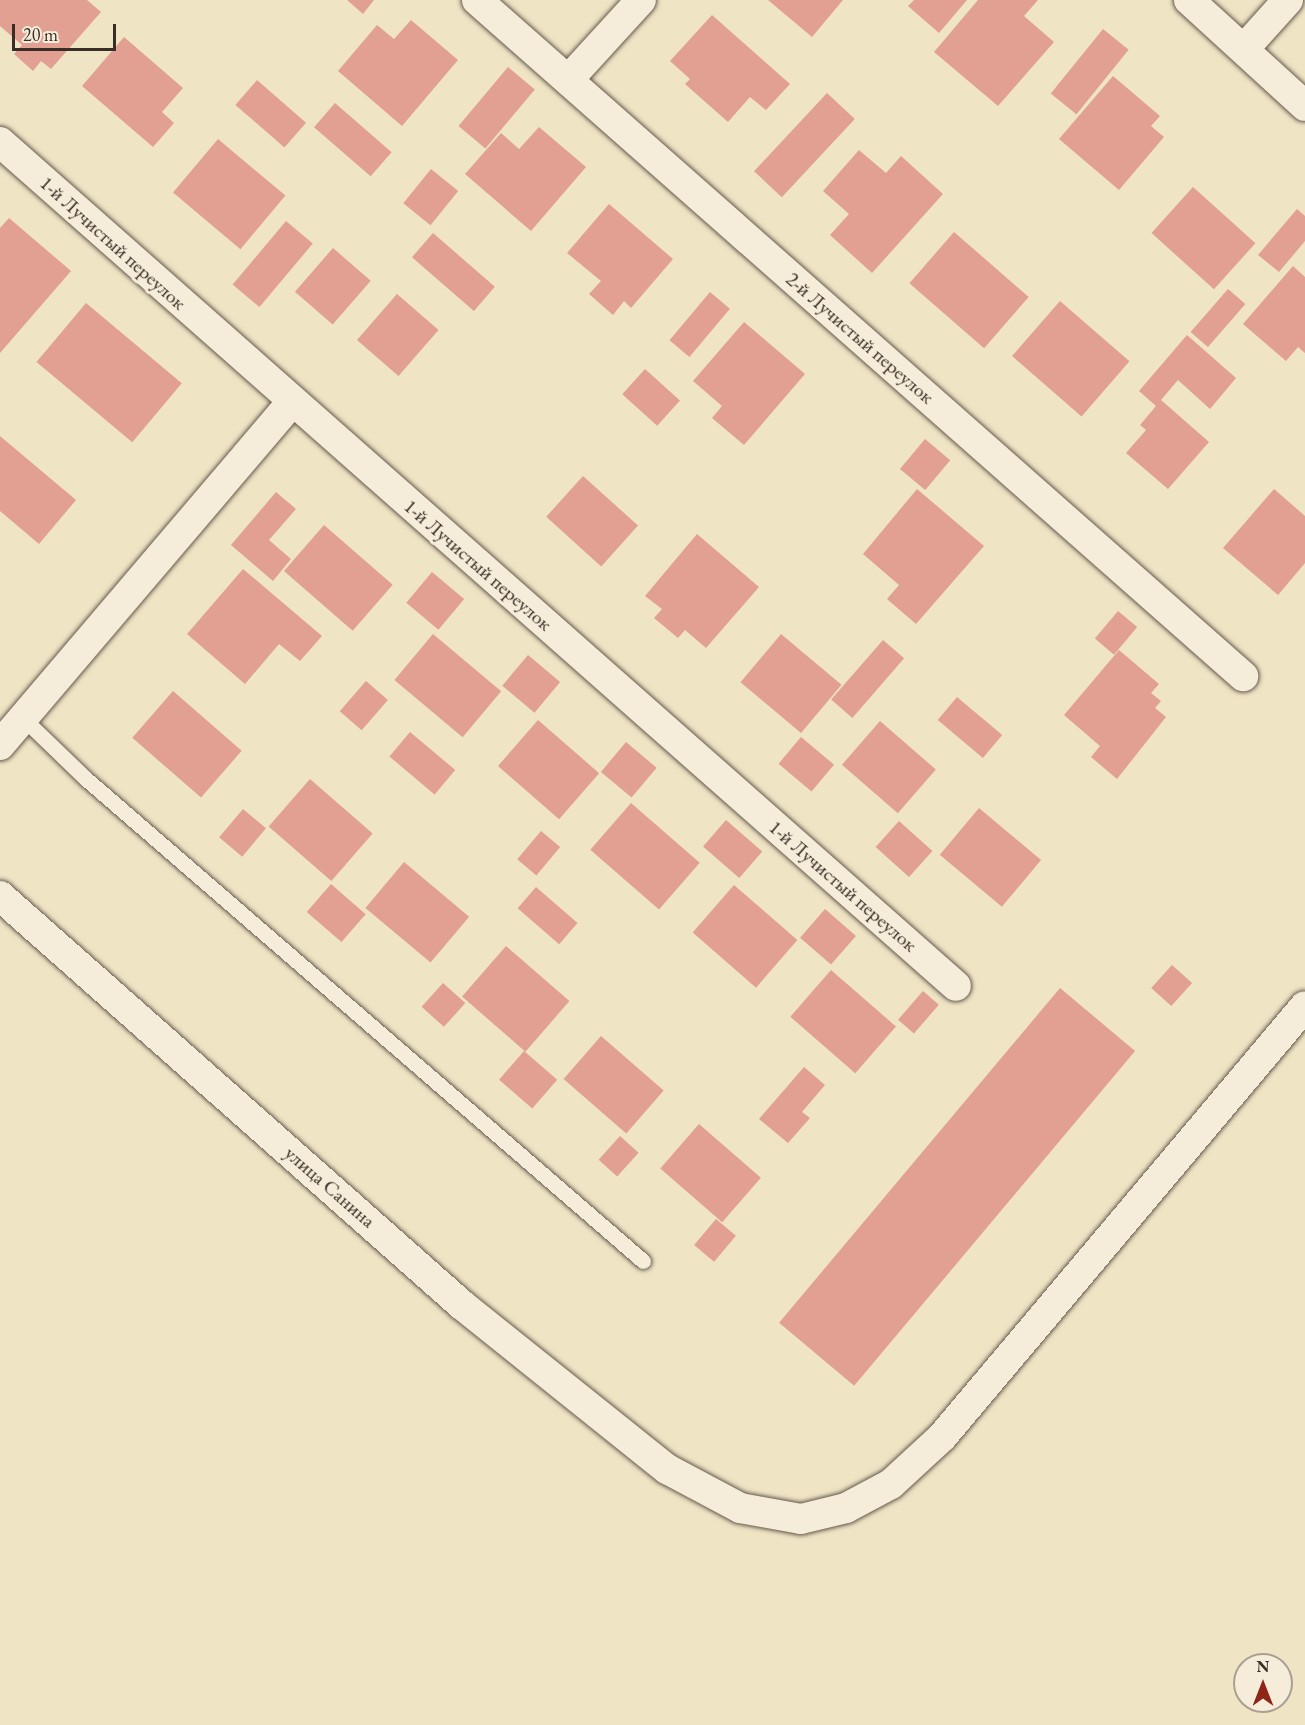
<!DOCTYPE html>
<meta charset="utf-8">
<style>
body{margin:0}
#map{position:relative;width:1305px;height:1725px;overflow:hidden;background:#efe4c4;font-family:"EB Garamond",serif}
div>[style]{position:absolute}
.building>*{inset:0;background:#e1a092;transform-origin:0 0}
.roads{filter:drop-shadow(0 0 2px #675a4e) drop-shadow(0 0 2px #675a4e)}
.service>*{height:15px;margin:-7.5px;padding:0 7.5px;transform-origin:7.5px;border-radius:7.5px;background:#f5edd9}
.minor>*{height:30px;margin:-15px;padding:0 15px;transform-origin:15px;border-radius:15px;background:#f5edd9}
span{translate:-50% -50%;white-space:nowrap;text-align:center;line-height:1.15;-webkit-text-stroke:6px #f5edd9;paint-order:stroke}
.street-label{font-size:20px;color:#3a2c26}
.north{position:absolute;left:1233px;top:1653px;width:60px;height:60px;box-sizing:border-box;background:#f5edd9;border:2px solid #aaa091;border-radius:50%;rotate:0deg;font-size:16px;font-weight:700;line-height:24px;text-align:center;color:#3a2c26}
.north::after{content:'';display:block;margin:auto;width:21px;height:27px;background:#8f2418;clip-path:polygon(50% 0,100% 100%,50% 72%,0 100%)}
.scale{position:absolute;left:12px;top:24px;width:104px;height:27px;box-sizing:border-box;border:3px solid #3a2c26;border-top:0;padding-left:8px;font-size:18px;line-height:21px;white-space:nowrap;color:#3a2c26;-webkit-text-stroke:4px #f5edd9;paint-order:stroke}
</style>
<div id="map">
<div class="building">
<i style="clip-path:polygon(0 0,87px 0,101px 12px,51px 69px,41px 61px,33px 71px,14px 54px,22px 45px,0 26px)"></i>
<i style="clip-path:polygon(347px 0,374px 0,363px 14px)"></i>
<i style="clip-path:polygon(768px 0,843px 0,812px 37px)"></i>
<i style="clip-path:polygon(914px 0,967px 0,939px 33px,908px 6px)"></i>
<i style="clip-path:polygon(978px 0,1038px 0,1024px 16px,1054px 42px,998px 106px,934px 52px)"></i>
<i style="clip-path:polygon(712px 15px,790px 84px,766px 110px,750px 97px,728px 122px,685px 84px,690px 79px,670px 61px)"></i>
<i style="clip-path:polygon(411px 20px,458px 60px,402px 126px,338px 71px,377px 25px,394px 39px)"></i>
<i style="left:1103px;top:29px;width:33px;height:83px;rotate:39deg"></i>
<i style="clip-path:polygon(124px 37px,183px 88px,162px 112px,174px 123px,153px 147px,82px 86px)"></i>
<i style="left:508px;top:67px;width:35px;height:77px;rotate:40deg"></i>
<i style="clip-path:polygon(1113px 76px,1160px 116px,1151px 126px,1164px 137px,1119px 190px,1059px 139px)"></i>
<i style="left:257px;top:80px;width:65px;height:33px;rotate:41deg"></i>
<i style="left:827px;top:93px;width:38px;height:107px;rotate:43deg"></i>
<i style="left:335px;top:103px;width:75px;height:32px;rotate:41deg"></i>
<i style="clip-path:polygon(539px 127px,586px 167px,531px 231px,465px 174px,501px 133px,519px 149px)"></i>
<i style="left:218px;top:139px;width:88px;height:70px;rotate:40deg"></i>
<i style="clip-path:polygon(859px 150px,886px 173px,901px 156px,943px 194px,872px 273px,830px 235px,849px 214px,823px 191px)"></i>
<i style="left:431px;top:169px;width:35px;height:44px;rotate:39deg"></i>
<i style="left:1193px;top:187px;width:84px;height:62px;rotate:42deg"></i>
<i style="clip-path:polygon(609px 204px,673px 259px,631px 308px,624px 301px,613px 315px,589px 294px,601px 281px,567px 253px)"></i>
<i style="clip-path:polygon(1297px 209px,1305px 216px,1305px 241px,1279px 272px,1258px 255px)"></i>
<i style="clip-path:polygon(9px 218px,71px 271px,0 353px,0 228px)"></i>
<i style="left:286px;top:221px;width:35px;height:83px;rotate:40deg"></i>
<i style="left:954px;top:232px;width:99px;height:68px;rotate:41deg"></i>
<i style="left:433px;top:233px;width:82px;height:32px;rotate:41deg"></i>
<i style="left:333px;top:248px;width:50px;height:58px;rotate:41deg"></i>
<i style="clip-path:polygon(1293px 266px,1305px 277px,1305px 353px,1298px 347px,1286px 361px,1243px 324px)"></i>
<i style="left:1228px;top:289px;width:23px;height:57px;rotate:41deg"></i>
<i style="left:710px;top:292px;width:26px;height:63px;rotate:40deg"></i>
<i style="left:397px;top:294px;width:55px;height:61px;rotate:41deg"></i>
<i style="left:1060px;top:301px;width:92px;height:73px;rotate:41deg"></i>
<i style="left:86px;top:303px;width:125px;height:77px;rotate:40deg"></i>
<i style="clip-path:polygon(744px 322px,805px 374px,744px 445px,712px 418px,722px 406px,693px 381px)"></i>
<i style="clip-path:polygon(1187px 335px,1236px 378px,1210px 409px,1178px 380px,1161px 400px,1209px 442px,1168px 489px,1126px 453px,1146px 430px,1140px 425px,1156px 406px,1139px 391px)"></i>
<i style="left:645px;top:369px;width:47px;height:34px;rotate:42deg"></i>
<i style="clip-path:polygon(0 436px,76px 500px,39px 544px,0 511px)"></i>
<i style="left:925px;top:439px;width:33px;height:39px;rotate:40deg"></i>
<i style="left:583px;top:476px;width:74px;height:55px;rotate:42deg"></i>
<i style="clip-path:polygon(917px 489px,984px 546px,916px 624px,887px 599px,899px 585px,863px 554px)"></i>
<i style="clip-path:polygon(1274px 489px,1305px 516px,1305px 563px,1278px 595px,1223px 548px)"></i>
<i style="clip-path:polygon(276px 492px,296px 509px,269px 540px,291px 559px,273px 581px,231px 545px)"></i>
<i style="left:324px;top:525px;width:91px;height:61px;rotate:41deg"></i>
<i style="clip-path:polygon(697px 534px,759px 587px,706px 648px,685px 630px,678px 638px,654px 618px,662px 609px,645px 596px)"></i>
<i style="clip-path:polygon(243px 569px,322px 636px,300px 661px,279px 644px,245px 684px,187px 634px)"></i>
<i style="left:432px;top:572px;width:42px;height:40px;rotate:40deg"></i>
<i style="left:1118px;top:611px;width:25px;height:36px;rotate:40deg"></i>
<i style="left:433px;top:634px;width:89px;height:60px;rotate:40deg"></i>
<i style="left:781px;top:634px;width:79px;height:63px;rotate:40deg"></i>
<i style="left:883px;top:640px;width:28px;height:79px;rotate:41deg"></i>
<i style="clip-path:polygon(1119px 650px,1159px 684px,1151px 693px,1161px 701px,1155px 708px,1166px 717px,1117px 779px,1091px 757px,1100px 746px,1064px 715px)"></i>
<i style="left:528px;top:655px;width:42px;height:40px;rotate:40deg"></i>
<i style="left:366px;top:681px;width:29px;height:40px;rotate:41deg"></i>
<i style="left:173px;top:691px;width:91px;height:62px;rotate:41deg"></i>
<i style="left:957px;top:697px;width:59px;height:30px;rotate:40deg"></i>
<i style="left:538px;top:720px;width:81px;height:61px;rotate:41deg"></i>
<i style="left:880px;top:721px;width:74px;height:58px;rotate:41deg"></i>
<i style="left:410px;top:732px;width:59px;height:32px;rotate:40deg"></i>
<i style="left:801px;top:737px;width:43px;height:35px;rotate:40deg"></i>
<i style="left:626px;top:742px;width:40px;height:39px;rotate:40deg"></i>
<i style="left:310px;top:779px;width:83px;height:63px;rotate:41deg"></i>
<i style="left:631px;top:803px;width:91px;height:62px;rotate:41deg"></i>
<i style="left:979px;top:808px;width:81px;height:61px;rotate:40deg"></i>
<i style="left:243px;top:809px;width:30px;height:37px;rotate:40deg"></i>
<i style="left:726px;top:820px;width:48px;height:35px;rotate:41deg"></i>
<i style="left:899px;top:821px;width:45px;height:35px;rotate:42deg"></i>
<i style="left:541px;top:831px;width:25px;height:37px;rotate:40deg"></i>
<i style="left:404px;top:862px;width:85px;height:60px;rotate:40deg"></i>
<i style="left:331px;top:884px;width:46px;height:37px;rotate:41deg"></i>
<i style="left:734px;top:885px;width:84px;height:63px;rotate:41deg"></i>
<i style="left:536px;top:887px;width:55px;height:28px;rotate:41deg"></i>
<i style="left:825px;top:909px;width:41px;height:38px;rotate:41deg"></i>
<i style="left:506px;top:946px;width:84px;height:67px;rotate:41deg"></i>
<i style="left:1172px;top:965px;width:27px;height:31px;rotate:42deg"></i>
<i style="left:831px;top:970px;width:86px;height:62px;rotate:41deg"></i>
<i style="left:443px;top:983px;width:30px;height:32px;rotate:42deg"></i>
<i style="left:1060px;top:988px;width:98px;height:437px;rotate:40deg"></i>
<i style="left:923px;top:991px;width:21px;height:38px;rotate:41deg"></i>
<i style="left:601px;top:1036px;width:83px;height:57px;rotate:41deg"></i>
<i style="left:524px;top:1051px;width:44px;height:38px;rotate:41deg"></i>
<i style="clip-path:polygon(804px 1067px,825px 1085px,802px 1112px,810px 1118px,788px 1143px,759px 1119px)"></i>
<i style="left:699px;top:1124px;width:82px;height:59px;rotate:41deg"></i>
<i style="left:620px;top:1136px;width:25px;height:32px;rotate:42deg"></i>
<i style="left:716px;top:1219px;width:26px;height:34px;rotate:40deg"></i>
</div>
<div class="roads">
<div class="service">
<i style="left:24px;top:719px;width:85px;rotate:44deg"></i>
<i style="left:85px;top:778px;width:738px;rotate:40.88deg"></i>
</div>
<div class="minor">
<i style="left:477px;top:0;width:1022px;rotate:41.43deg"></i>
<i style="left:1189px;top:0;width:157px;rotate:42.4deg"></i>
<i style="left:1244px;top:49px;width:66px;rotate:-48.1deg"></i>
<i style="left:568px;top:80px;width:108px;rotate:-47.6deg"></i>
<i style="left:0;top:142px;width:1275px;rotate:41.44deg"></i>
<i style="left:0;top:745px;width:450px;rotate:-49.6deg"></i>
<i style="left:0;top:896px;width:617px;rotate:41.52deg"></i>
<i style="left:462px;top:1305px;width:263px;rotate:38.7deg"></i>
<i style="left:667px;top:1469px;width:83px;rotate:28.1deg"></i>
<i style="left:740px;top:1508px;width:62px;rotate:10.2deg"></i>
<i style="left:801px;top:1519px;width:46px;rotate:-13.7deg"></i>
<i style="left:846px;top:1508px;width:51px;rotate:-28.1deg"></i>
<i style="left:891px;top:1484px;width:69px;rotate:-42.7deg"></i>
<i style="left:942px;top:1437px;width:563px;rotate:-49.89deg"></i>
</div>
</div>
<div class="street-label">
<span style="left:113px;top:243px;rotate:42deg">1-й Лучистый переулок</span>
<span style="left:860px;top:338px;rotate:41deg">2-й Лучистый переулок</span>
<span style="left:478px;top:565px;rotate:41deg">1-й Лучистый переулок</span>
<span style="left:843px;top:886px;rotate:41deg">1-й Лучистый переулок</span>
<span style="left:330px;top:1187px;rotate:41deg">улица Санина</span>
</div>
<div class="north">N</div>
<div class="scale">20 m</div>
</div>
